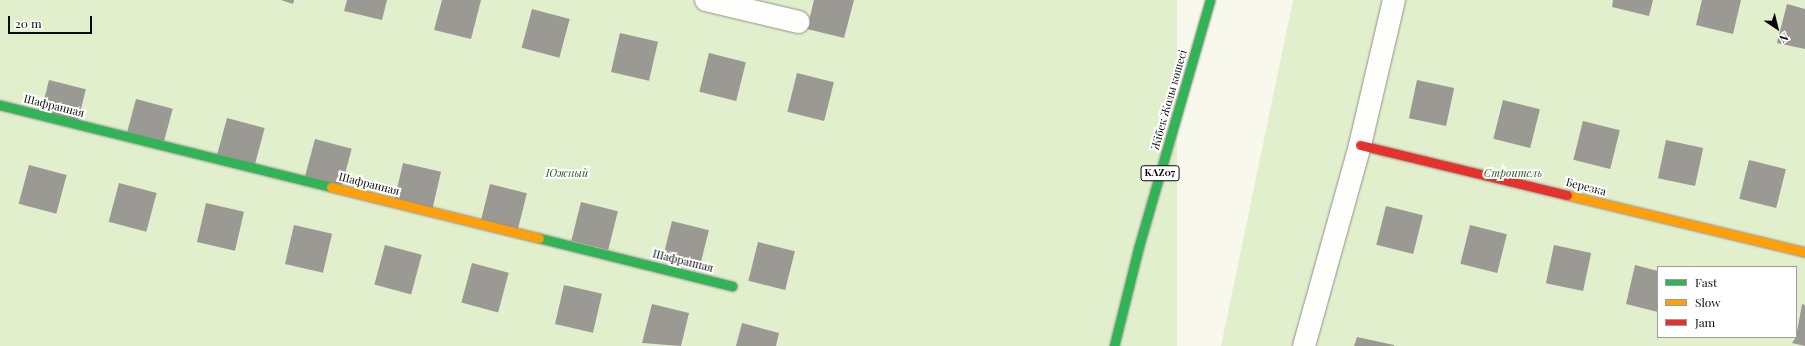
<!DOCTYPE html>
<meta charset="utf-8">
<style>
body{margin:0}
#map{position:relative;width:1805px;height:346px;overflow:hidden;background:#f9f8ed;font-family:"Playfair Display",serif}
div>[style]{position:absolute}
.green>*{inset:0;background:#e1efcd;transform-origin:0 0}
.building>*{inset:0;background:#9b9994;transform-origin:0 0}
.roads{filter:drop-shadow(0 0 1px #92918c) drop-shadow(0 0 1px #92918c)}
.street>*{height:22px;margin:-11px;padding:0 11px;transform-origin:11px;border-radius:11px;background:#fefefc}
.fast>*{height:9px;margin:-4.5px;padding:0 4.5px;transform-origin:4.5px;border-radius:4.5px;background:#30b455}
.slow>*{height:9px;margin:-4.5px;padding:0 4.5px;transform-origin:4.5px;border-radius:4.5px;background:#ff9f0a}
.jam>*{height:9px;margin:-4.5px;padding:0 4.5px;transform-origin:4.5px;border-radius:4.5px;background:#e5322d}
span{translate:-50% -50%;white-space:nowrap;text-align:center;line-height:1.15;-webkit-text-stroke:4px #fff;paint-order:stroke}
.shield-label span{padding:1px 3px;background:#fff;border:1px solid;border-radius:3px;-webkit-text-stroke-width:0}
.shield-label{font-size:10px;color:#0a0a0a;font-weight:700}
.street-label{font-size:11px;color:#0a0a0a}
.park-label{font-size:11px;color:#295f1d;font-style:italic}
.legend{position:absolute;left:1657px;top:266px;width:140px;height:72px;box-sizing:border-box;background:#fff;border:1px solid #9d9d9d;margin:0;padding:5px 7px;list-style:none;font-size:12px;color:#0a0a0a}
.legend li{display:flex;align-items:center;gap:8px;height:20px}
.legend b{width:20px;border:1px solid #9d9d9d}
.north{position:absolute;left:1757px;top:8px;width:40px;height:40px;-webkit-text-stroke:3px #fff;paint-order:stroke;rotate:145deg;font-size:11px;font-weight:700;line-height:16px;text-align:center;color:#0a0a0a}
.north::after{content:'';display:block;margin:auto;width:14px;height:18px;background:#0a0a0a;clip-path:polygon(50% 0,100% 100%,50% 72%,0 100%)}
.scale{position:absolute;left:8px;top:16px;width:84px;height:18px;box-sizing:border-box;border:2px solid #0a0a0a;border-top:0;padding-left:5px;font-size:12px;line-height:14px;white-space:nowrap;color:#0a0a0a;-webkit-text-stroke:3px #fff;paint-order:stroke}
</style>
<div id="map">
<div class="green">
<i style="left:0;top:0;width:1177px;height:346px"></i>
<i style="clip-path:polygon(evenodd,1293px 0,1805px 0,1805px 346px,1221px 346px,1293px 0,1658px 267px,1796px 267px,1796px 337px,1658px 337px,1658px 267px)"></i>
</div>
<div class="building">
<i style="clip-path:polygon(281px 0,294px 0,293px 4px)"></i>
<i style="clip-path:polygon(347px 0,387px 0,382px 20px,344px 11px)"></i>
<i style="clip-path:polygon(442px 0,481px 0,471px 39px,434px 30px)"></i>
<i style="clip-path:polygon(814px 0,854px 0,844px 38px,807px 29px)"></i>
<i style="clip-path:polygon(1613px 0,1653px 0,1649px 16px,1612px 7px)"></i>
<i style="clip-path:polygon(1702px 0,1741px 0,1733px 34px,1696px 25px)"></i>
<i style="clip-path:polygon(1787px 4px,1805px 9px,1805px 49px,1777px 43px)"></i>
<i style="left:532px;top:9px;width:39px;height:40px;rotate:15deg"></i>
<i style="left:620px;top:33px;width:39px;height:40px;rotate:13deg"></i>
<i style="left:709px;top:53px;width:38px;height:40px;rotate:14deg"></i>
<i style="left:797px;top:73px;width:38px;height:40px;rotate:14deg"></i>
<i style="left:49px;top:80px;width:38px;height:40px;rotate:14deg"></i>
<i style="left:1417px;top:80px;width:38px;height:39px;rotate:12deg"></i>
<i style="left:136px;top:99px;width:38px;height:41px;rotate:15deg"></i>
<i style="left:1503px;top:100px;width:38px;height:40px;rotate:14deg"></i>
<i style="left:227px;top:118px;width:39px;height:41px;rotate:15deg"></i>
<i style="left:1583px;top:121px;width:38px;height:40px;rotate:14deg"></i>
<i style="left:315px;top:139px;width:38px;height:41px;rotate:15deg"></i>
<i style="left:1666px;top:140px;width:38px;height:39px;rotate:12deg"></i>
<i style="left:1749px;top:160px;width:38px;height:40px;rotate:14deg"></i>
<i style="left:403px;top:163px;width:39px;height:40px;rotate:13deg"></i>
<i style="left:29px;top:165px;width:39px;height:40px;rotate:15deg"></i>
<i style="left:119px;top:183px;width:39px;height:40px;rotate:15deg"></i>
<i style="left:490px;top:184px;width:38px;height:40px;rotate:14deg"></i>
<i style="left:581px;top:202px;width:38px;height:40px;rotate:14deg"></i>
<i style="left:206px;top:203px;width:39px;height:40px;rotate:13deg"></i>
<i style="left:1386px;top:206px;width:38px;height:40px;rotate:14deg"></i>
<i style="left:672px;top:221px;width:38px;height:40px;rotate:14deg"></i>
<i style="left:294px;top:225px;width:39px;height:40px;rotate:13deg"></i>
<i style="left:1470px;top:225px;width:38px;height:40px;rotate:14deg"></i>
<i style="left:758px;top:242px;width:38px;height:40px;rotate:14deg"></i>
<i style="left:385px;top:245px;width:38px;height:41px;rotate:15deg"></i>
<i style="left:1554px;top:245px;width:38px;height:39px;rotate:12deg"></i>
<i style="left:472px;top:263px;width:38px;height:41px;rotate:15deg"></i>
<i style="clip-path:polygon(1635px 265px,1658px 271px,1658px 312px,1626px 304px)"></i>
<i style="left:564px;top:285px;width:39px;height:40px;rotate:13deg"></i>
<i style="clip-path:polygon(652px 304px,689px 313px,681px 346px,642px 343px)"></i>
<i style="clip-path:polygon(1802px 304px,1805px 305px,1805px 346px,1792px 343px,1796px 337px)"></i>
<i style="clip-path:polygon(742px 323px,779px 333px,776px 346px,736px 346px)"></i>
<i style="clip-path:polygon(1357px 337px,1394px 345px,1394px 346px,1354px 346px)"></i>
</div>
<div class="roads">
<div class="street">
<i style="left:706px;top:0;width:95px;rotate:13.4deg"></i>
<i style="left:1304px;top:346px;width:209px;rotate:-74.4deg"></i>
<i style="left:1360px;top:145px;width:149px;rotate:-76.8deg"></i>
</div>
<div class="fast">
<i style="left:0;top:105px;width:341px;rotate:13.9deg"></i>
<i style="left:539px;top:238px;width:199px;rotate:14deg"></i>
<i style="left:1114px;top:346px;width:103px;rotate:-76deg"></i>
<i style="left:1139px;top:246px;width:256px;rotate:-73.9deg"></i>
</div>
<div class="slow">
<i style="left:331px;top:187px;width:214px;rotate:13.8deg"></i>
<i style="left:1567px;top:195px;width:245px;rotate:13.5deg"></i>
</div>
<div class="jam">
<i style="left:1360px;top:145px;width:213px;rotate:13.6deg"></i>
</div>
</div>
<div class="shield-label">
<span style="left:1160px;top:173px">KAZ07</span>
</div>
<div class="street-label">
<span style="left:1169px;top:100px;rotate:-74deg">Жібек Жолы көшесі</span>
<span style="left:54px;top:106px;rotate:14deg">Шафранная</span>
<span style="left:369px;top:184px;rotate:14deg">Шафранная</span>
<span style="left:1586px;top:187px;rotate:14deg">Березка</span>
<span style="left:683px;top:261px;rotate:14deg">Шафранная</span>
</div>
<div class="park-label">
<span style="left:567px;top:173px">Южный</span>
<span style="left:1513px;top:173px">Строитель</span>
</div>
<ul class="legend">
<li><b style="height:5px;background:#30b455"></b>Fast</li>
<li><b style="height:5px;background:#ff9f0a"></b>Slow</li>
<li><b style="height:5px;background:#e5322d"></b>Jam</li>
</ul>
<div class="north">N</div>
<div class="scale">20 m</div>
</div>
